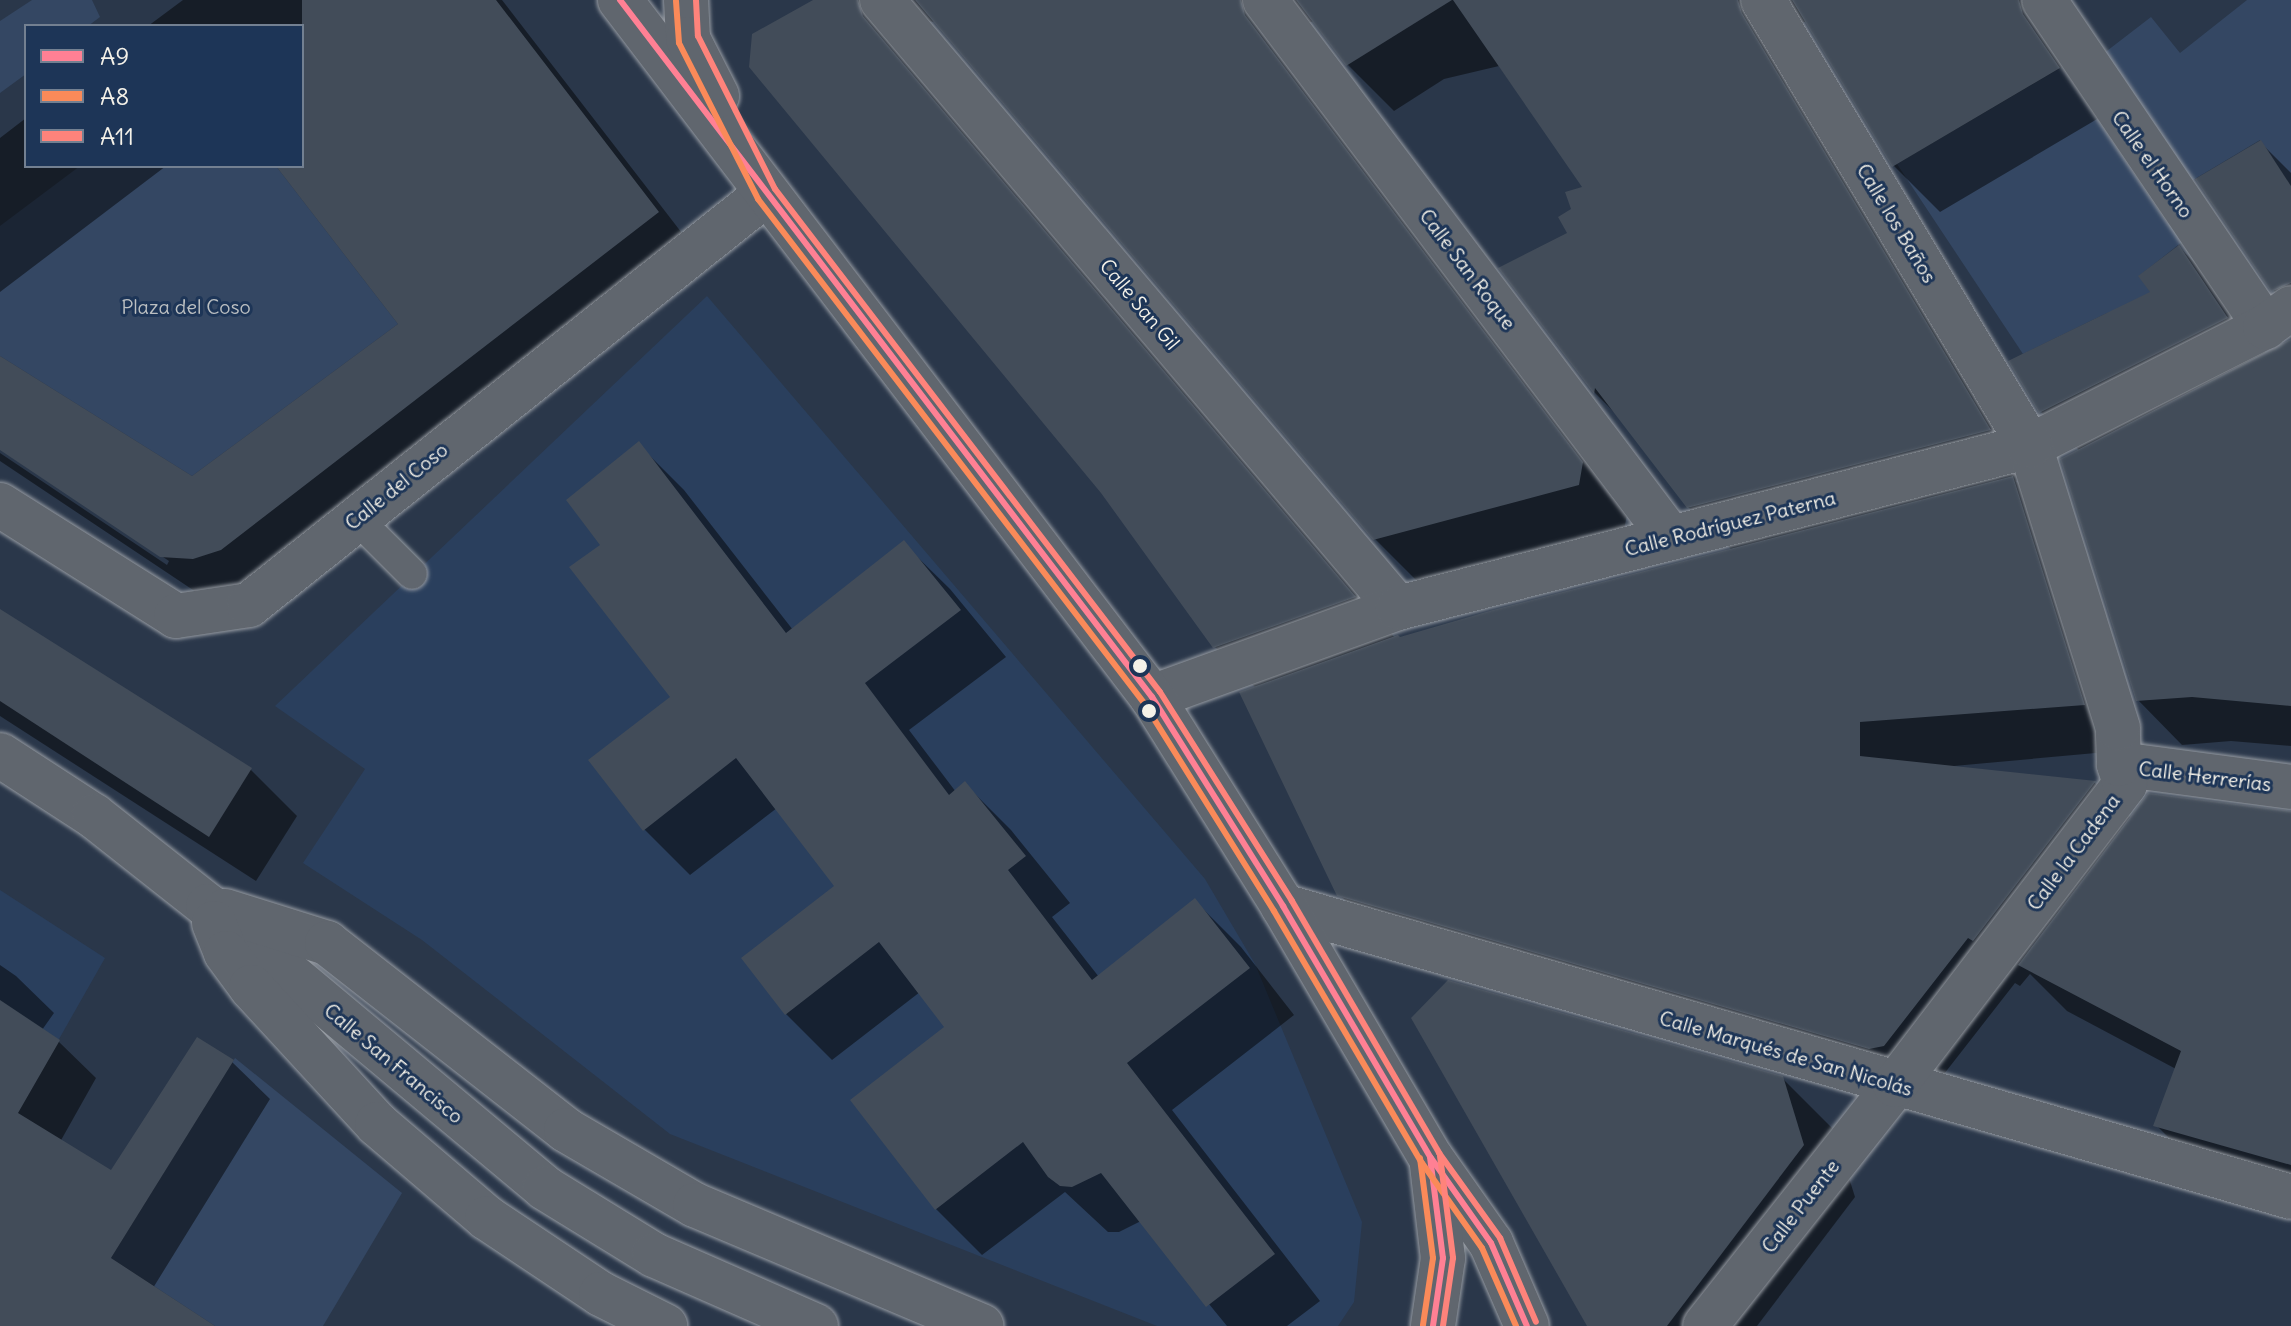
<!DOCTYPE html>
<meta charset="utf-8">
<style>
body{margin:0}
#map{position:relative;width:2291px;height:1326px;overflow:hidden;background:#2a374a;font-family:Delius,sans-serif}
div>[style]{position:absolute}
.built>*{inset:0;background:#2a3f5d}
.green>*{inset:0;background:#344763}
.shadow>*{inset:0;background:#0007}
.building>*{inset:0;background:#424c59}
.roads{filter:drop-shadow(0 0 2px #979ca3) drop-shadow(0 0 2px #979ca3)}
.lane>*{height:30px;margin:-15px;padding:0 15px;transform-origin:15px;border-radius:15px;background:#60666e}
.street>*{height:44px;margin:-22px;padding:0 22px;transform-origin:22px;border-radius:22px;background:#60666e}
.secondary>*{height:44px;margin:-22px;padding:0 22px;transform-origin:22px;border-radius:22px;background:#60666e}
.bus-1>*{height:6px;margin:-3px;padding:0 3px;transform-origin:3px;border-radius:3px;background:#ff8094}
.bus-2>*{height:6px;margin:-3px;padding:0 3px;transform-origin:3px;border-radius:3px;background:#fa8a59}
.bus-3>*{height:6px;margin:-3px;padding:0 3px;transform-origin:3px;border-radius:3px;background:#fe837b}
.dots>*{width:22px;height:22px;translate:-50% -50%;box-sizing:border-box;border:4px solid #1d3557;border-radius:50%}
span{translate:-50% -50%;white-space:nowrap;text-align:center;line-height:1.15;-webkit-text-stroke:6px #1d3557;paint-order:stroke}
.street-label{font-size:20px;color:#f4f1e8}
.park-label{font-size:20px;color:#bbbfc1}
.legend{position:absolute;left:24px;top:24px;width:280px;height:144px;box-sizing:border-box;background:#1d3557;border:2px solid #738091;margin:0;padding:10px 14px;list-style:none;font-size:24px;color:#f4f1e8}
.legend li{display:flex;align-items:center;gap:16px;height:40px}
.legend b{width:40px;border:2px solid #738091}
</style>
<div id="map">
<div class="built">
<i style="clip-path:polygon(707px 296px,1205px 879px,1255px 964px,1362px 1222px,1354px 1302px,1338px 1326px,1157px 1326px,670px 1134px,422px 940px,303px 863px,365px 769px,275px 706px)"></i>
<i style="clip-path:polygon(0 890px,105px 958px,0 1143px)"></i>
</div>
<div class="green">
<i style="clip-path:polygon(32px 0,92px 0,100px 17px,88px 26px,26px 26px,26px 74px,0 93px,0 21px)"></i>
<i style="clip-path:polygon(2247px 0,2291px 0,2291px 186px,2260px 140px,2183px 186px,2099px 57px,2151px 17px,2180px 53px)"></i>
<i style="clip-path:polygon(2062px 67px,2167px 223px,2187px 238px,2139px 276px,2160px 305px,2107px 313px,2023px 354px,1897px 164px)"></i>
<i style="clip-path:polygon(80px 166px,276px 166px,398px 324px,192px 476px,0 356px,0 226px)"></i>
<i style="clip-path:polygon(235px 1058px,402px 1193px,323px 1326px,215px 1326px,111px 1258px)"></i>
</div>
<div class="shadow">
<i style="clip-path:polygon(183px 0,502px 0,695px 250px,259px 586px,199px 594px,0 461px,0 453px,167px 565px,169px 561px,0 448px,0 358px,192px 478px,401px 325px,279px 166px,302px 166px,302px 26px,148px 26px)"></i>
<i style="clip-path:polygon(evenodd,818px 0,2038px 0,2104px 115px,1940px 212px,1894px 166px,1807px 21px,1796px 25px,2036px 476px,2016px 481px,2059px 525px,2129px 750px,1943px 767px,2095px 783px,2131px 818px,2291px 813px,2291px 1197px,2202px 1171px,2156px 1125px,2176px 1069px,2067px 1011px,2030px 974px,2020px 986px,2015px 983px,1930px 1092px,1386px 941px,1339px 894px,1256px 688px,1215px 647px,818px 0,925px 21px,936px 22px,1375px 539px,1421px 585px,1624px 530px,1628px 510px,1297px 25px,1315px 21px,1348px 65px,1394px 111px,1444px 79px,1499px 66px,1585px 188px,1573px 210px,1570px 234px,1501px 268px,1595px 393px,1620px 418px,1688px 507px,1732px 550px,1400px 640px,1395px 638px,909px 65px,925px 21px)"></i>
<i style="clip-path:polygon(26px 118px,26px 166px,166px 166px,0 292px,0 138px)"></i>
<i style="clip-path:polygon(2260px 142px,2291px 173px,2291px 308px,2273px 290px)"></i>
<i style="clip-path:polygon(2179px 247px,2225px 293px,2267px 356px,2291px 340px,2291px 746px,2231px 741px,2182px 745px,2138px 700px,2080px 451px,2041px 412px,2153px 292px)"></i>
<i style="clip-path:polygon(638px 444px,684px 490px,793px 630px,903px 543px,950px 589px,1006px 657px,909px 730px,956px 792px,965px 784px,1011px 830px,1070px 903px,1052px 917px,1099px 977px,1195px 901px,1241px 947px,1294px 1015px,1172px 1110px,1320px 1301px,1287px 1326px,1227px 1326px,1141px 1221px,1119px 1232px,1108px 1232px,1065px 1192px,982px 1255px,936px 1209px,852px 1100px,947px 1028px,920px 992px,832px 1060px,786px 1014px,837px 887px,777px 808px,690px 875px,644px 829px,672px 697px,603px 545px)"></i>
<i style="clip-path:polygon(0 611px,251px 770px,297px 816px,256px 881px,0 716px)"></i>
<i style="clip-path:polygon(0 965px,16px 976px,54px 1013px,42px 1030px,58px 1041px,96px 1078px,60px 1142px,111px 1173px,232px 1062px,270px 1099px,153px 1288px,212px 1326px,0 1326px)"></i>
<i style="clip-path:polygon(1782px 1078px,1834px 1130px,1855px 1197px,1757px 1326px,1589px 1326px)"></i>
</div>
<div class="building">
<i style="clip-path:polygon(302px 0,496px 0,659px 212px,221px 550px,193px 559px,160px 557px,0 450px,0 356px,192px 476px,398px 324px,276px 166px,302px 166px)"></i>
<i style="clip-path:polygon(813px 0,858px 0,863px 16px,1356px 597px,1213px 648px,1101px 493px,749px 67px,752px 34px)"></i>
<i style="clip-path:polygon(915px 0,1241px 0,1245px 15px,1583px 462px,1579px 485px,1373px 540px)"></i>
<i style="clip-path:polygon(1296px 0,1452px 0,1346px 66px)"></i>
<i style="clip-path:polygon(1453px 0,1738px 0,1742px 13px,1991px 430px,1687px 508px,1595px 388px,1594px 394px,1498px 268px,1567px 233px,1558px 217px,1571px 209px,1565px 192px,1582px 187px)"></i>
<i style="clip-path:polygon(1792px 0,2019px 0,2023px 14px,2060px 68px,1892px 167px)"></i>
<i style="clip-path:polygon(2261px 140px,2291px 186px,2291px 283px,2271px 292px,2195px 179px)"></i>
<i style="clip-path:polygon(2179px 245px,2228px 318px,2039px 413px,2008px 361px,2150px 292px,2138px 276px)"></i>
<i style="clip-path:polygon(2291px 339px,2291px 706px,2192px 697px,2136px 701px,2060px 459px)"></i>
<i style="clip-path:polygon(639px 441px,786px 633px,904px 540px,961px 610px,865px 683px,949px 795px,965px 781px,1026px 856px,1008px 870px,1092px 980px,1195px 898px,1250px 968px,1127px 1063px,1275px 1254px,1206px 1307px,1101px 1173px,1072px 1187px,1060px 1186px,1048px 1177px,1023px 1142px,935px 1210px,850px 1100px,944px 1027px,879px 942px,785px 1015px,741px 958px,834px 886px,736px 758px,643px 831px,588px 760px,670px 697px,569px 567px,600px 545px,566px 500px)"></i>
<i style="clip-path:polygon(2013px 476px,2085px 705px,1860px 722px,1860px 756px,2096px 781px,1973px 941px,1968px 938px,1884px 1046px,1869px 1049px,1337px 896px,1239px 692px,1398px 635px,1400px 637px,1493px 610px)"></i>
<i style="clip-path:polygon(0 609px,252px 768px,209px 837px,0 701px)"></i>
<i style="clip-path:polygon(2148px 793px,2291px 811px,2291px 1165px,2153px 1126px,2181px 1051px,2018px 965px)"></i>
<i style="clip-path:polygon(1448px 980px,1783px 1076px,1804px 1145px,1667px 1326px,1587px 1326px,1411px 1018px)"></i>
<i style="clip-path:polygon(0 1000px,60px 1040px,18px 1113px,111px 1170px,197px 1037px,234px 1060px,111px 1258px,215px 1326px,0 1326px)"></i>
</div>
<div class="roads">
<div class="lane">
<i style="left:356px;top:518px;width:79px;rotate:45deg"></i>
</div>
<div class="street">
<i style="left:882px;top:0;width:797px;rotate:49.68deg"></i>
<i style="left:1265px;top:0;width:674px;rotate:52.96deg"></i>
<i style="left:2044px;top:0;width:395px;rotate:55.9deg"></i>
<i style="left:0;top:505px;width:208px;rotate:32.2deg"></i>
<i style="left:176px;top:616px;width:74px;rotate:-8.6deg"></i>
<i style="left:249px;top:605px;width:660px;rotate:-38.48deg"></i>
<i style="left:1152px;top:697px;width:262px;rotate:-19.9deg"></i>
<i style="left:1398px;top:608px;width:652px;rotate:-14.38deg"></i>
<i style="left:2030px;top:446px;width:263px;rotate:-26.9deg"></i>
<i style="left:2265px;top:327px;width:32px;rotate:-36deg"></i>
<i style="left:2119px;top:764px;width:174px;rotate:7.6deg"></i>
<i style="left:1283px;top:906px;width:1049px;rotate:16.1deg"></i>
<i style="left:1705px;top:1326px;width:307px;rotate:-51.7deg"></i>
<i style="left:1895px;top:1085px;width:379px;rotate:-52.6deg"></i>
<i style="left:2125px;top:784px;width:21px;rotate:-107deg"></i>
<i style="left:2119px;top:764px;width:36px;rotate:-92deg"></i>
<i style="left:2118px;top:728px;width:295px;rotate:-107.3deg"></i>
<i style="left:2030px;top:446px;width:520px;rotate:-120.91deg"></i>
</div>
<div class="secondary">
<i style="left:620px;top:0;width:877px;rotate:52.65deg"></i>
<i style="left:1152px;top:697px;width:247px;rotate:57.9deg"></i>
<i style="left:1283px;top:906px;width:292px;rotate:59.6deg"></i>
<i style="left:1431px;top:1158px;width:104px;rotate:54.8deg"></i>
<i style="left:1491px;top:1243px;width:90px;rotate:66.6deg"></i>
<i style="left:686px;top:0;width:39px;rotate:87deg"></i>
<i style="left:688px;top:39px;width:64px;rotate:63deg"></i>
<i style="left:0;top:755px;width:112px;rotate:33deg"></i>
<i style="left:94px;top:816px;width:145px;rotate:38.3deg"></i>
<i style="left:208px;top:906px;width:439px;rotate:39.9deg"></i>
<i style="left:545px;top:1188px;width:128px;rotate:31.6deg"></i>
<i style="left:654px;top:1255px;width:177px;rotate:23.7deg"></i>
<i style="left:225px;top:911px;width:107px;rotate:17.4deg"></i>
<i style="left:327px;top:943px;width:303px;rotate:38deg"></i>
<i style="left:566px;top:1130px;width:149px;rotate:30.2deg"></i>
<i style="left:695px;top:1205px;width:311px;rotate:22.9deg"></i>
<i style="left:214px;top:923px;width:32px;rotate:68deg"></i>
<i style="left:226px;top:953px;width:42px;rotate:53.7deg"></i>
<i style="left:251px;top:987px;width:186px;rotate:47.4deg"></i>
<i style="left:377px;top:1124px;width:145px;rotate:40.5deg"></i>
<i style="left:487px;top:1218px;width:137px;rotate:33.7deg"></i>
<i style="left:601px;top:1294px;width:72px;rotate:26.6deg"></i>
<i style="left:1432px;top:1165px;width:94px;rotate:83.3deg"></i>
<i style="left:1443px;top:1258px;width:69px;rotate:98.4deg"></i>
</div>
</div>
<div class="bus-1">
<i style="left:620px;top:0;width:877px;rotate:52.65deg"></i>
<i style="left:1152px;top:697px;width:247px;rotate:57.9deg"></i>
<i style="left:1283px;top:906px;width:292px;rotate:59.6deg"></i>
<i style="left:1431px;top:1158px;width:104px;rotate:54.8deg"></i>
<i style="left:1491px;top:1243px;width:90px;rotate:66.6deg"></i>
<i style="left:1430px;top:1157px;width:102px;rotate:82.7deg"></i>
<i style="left:1443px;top:1258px;width:69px;rotate:98.4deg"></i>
</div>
<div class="bus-2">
<i style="left:676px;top:1px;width:42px;rotate:85.9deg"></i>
<i style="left:679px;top:43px;width:175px;rotate:63.1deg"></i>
<i style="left:758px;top:199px;width:635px;rotate:52.55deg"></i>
<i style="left:1144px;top:703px;width:245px;rotate:58deg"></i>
<i style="left:1274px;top:911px;width:292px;rotate:59.6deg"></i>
<i style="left:1422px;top:1163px;width:104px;rotate:54.8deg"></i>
<i style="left:1482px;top:1248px;width:85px;rotate:66.4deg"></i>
<i style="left:1420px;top:1158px;width:101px;rotate:82.6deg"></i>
<i style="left:1433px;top:1258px;width:68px;rotate:98.5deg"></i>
</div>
<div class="bus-3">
<i style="left:696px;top:0;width:36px;rotate:87deg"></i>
<i style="left:698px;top:36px;width:171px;rotate:63.3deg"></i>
<i style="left:775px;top:189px;width:633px;rotate:52.57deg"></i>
<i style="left:1160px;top:692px;width:247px;rotate:57.7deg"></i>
<i style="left:1292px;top:901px;width:292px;rotate:59.7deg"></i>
<i style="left:1439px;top:1153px;width:105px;rotate:54.3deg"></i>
<i style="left:1500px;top:1238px;width:91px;rotate:66.8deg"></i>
<i style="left:1440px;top:1156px;width:103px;rotate:82.7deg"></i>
<i style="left:1453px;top:1258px;width:69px;rotate:98.4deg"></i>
</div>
<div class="dots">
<i style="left:1140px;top:666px;background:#f4f1e8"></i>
<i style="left:1149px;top:711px;background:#f4f1e8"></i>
</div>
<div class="street-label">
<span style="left:2153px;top:164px;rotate:55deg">Calle el Horno</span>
<span style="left:1897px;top:223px;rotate:59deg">Calle los Baños</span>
<span style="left:1468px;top:269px;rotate:53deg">Calle San Roque</span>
<span style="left:1140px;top:304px;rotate:50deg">Calle San Gil</span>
<span style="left:396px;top:486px;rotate:-39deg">Calle del Coso</span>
<span style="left:1730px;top:523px;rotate:-14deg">Calle Rodríguez Paterna</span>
<span style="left:2205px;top:776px;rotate:7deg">Calle Herrerías</span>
<span style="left:2073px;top:852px;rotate:-53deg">Calle la Cadena</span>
<span style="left:1786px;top:1053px;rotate:16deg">Calle Marqués de San Nicolás</span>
<span style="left:394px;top:1063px;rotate:40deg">Calle San Francisco</span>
<span style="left:1800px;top:1206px;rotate:-52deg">Calle Puente</span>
</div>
<div class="park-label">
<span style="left:186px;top:306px">Plaza del Coso</span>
</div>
<ul class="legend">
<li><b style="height:10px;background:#ff8094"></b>A9</li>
<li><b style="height:10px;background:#fa8a59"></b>A8</li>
<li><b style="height:10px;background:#fe837b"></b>A11</li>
</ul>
</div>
